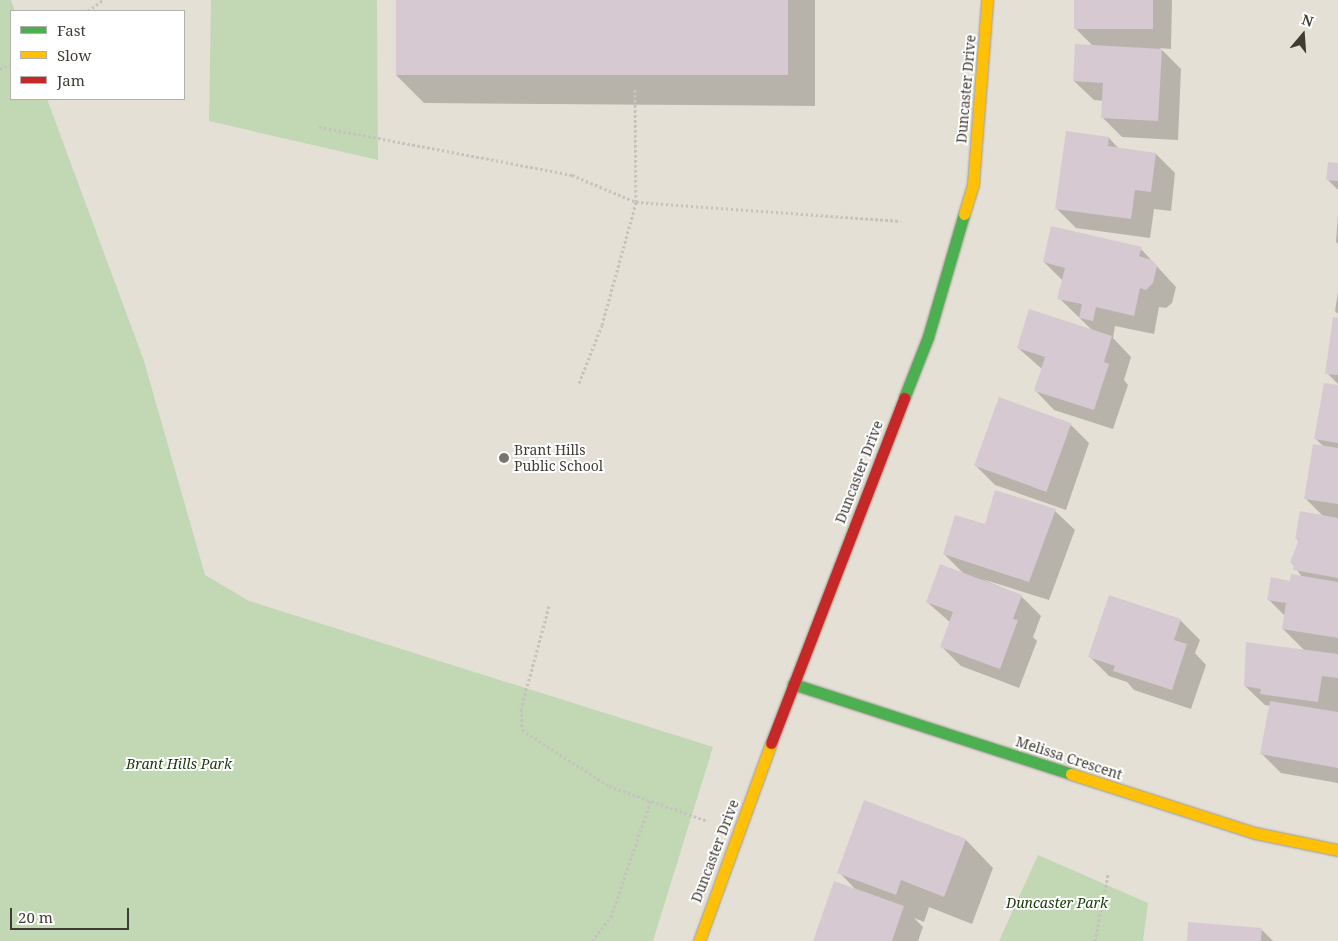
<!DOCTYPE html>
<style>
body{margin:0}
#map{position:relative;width:1338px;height:941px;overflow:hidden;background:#e5e0d5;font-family:"Noto Serif",serif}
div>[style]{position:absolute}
.green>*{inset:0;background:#c2d7b3}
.shadow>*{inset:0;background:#0003}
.building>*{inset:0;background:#d6c9d2;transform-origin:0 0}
.path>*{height:3px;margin-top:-1.5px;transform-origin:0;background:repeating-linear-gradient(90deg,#c4c3bf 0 2.5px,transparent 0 5px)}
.roads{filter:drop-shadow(0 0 1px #9c9890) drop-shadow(0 0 1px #9c9890)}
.fast>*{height:11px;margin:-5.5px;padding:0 5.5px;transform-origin:5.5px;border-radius:5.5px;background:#4caf50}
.slow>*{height:11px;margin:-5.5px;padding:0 5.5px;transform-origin:5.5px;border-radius:5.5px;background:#ffc107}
.jam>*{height:11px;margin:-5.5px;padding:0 5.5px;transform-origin:5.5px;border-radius:5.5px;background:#c62828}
.dots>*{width:14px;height:14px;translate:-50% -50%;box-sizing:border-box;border:2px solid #fff;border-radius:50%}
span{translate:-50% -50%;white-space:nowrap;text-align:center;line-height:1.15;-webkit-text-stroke:4px #fff;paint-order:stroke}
.street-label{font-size:14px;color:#403c34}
.poi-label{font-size:14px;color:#403c34}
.left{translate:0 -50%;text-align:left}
.park-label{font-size:14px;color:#173907;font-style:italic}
.legend{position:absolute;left:10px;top:10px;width:175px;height:90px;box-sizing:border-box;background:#fff;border:1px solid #b3b1ae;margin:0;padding:6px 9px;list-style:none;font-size:15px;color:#403c34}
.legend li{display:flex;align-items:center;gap:10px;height:25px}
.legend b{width:25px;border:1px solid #b3b1ae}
.north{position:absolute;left:1278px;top:10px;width:50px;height:50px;-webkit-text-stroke:4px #fff;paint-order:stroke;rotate:18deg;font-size:14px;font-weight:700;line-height:20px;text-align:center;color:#403c34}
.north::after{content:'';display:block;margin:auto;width:18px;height:22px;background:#403c34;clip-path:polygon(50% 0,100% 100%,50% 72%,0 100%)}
.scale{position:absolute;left:10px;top:908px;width:119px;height:22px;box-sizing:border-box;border:2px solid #403c34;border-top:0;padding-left:6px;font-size:15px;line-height:18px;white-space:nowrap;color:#403c34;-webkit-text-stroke:4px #fff;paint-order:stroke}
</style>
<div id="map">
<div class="green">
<i style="clip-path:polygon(0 0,11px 0,15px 11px,11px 11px,11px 99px,47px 99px,144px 361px,205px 575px,249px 601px,713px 747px,653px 941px,0 941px)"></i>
<i style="clip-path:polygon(211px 0,377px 0,378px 160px,209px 121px)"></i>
<i style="clip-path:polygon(1038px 855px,1148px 903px,1143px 941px,999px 941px)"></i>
</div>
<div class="shadow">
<i style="clip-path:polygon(397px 0,815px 0,815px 106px,424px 103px,396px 75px)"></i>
<i style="clip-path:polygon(1076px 0,1172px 0,1171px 49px,1160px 48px,1181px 69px,1178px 140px,1122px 137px,1103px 118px,1104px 101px,1094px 100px,1074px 81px,1093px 46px,1075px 28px)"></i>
<i style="clip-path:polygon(1109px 138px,1119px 149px,1156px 154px,1175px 173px,1171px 211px,1154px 209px,1150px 238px,1076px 228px,1057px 209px)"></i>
<i style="clip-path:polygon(1338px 164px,1338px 190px,1327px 179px)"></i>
<i style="clip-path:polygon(1338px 214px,1338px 244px,1336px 242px)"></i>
<i style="clip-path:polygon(1141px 249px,1176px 287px,1172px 303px,1166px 308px,1159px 307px,1154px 334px,1115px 326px,1113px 338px,1131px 357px,1124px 380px,1128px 385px,1113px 429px,1054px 410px,1035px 390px,1042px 369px,1018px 348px,1094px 332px,1059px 298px,1063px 281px,1044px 262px)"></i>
<i style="clip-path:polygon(1338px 292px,1338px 314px,1335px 311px)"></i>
<i style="clip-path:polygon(1338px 319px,1338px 384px,1327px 373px)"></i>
<i style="clip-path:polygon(1338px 386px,1338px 783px,1281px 773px,1262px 754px,1270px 706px,1265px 705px,1245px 686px,1305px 651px,1283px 629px,1285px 616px,1269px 600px,1302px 577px,1292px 563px,1299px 541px,1296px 538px,1324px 517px,1305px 498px,1323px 446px,1315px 438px)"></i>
<i style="clip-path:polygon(1070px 424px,1089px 443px,1066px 510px,995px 485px,976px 466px)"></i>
<i style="clip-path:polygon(996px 492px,1055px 511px,1075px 530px,1049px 600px,982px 579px,1021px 596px,1041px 616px,1033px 637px,1037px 641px,1019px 688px,961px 666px,942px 647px,951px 623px,927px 602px,966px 576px,944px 554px,985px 526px)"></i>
<i style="clip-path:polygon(1180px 620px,1200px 640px,1195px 653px,1206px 665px,1191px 709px,1134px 690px,1127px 682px,1109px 676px,1090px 657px)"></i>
<i style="clip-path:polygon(966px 840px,993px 868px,972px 924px,929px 907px,924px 922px,914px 918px,923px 927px,918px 941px,814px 941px,857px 891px,839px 872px)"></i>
<i style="clip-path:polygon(1261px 929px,1273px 941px,1188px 941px)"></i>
</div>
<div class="building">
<i style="left:396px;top:0;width:392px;height:75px"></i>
<i style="left:1074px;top:0;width:79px;height:29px"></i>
<i style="clip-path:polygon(1075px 44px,1162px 49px,1158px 121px,1101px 118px,1103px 83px,1073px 81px)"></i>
<i style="clip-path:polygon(1066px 131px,1109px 137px,1108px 146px,1156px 153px,1151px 192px,1135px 190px,1131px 219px,1055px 209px)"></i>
<i style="clip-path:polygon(1328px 162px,1338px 163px,1338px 181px,1326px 180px)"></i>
<i style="clip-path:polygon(1051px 226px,1142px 247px,1139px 256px,1152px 260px,1157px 266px,1153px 283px,1146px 290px,1140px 288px,1134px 316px,1096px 307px,1093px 321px,1079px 318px,1082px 304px,1057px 299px,1065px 268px,1043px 262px)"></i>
<i style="clip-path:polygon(1029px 309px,1112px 336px,1104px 362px,1109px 364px,1094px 410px,1034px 391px,1045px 357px,1017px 348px)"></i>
<i style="clip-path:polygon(1333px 317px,1338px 318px,1338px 375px,1325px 374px)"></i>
<i style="clip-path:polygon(1324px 383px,1338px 385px,1338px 443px,1314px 439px)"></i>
<i style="left:999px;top:397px;width:77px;height:73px;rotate:20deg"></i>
<i style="clip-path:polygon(1313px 444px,1338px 448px,1338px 504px,1304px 499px)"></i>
<i style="clip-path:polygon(995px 490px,1056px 509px,1029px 582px,943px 554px,955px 515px,985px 524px)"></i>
<i style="clip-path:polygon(1300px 511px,1338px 518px,1338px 578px,1293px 570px,1294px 564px,1290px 563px,1299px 539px,1295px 539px)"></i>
<i style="clip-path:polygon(940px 564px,1022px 595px,1013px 619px,1018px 620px,1000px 669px,940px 647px,953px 612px,926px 602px)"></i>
<i style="clip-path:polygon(1291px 574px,1338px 582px,1338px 638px,1282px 629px,1286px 603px,1267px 600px,1271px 577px,1290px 581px)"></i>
<i style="clip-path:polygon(1109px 595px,1181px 619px,1174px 640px,1187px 644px,1172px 690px,1113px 671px,1115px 666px,1088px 657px)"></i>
<i style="clip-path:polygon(1246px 642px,1338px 654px,1338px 678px,1322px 676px,1318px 702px,1260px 694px,1261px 689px,1244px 686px)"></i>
<i style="clip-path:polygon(1270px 701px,1338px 712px,1338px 768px,1260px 754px)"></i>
<i style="clip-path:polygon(864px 800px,966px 839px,944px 897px,901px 880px,896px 895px,837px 873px)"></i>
<i style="clip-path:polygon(834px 881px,904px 906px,892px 941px,813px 941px)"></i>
<i style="clip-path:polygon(1188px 922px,1262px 928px,1261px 941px,1187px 941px)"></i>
</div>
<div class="path">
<i style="left:88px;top:11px;width:19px;rotate:-36deg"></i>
<i style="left:0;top:69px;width:12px;rotate:-24deg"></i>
<i style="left:319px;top:127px;width:258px;rotate:10.7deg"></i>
<i style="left:572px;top:175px;width:69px;rotate:22.9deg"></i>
<i style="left:636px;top:202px;width:265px;rotate:4.1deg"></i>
<i style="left:579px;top:383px;width:62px;rotate:-68.4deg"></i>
<i style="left:602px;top:325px;width:128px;rotate:-74.5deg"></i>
<i style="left:636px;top:202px;width:113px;rotate:-90.5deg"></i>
<i style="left:549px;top:606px;width:107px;rotate:105.2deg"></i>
<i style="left:521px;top:709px;width:21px;rotate:87deg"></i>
<i style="left:522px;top:730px;width:103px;rotate:32.8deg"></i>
<i style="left:609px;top:786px;width:105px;rotate:19.5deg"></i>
<i style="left:592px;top:941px;width:31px;rotate:-52deg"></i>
<i style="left:611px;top:917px;width:124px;rotate:-71.1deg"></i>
<i style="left:1095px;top:941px;width:68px;rotate:-79deg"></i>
</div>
<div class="roads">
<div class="fast">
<i style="left:904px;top:398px;width:66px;rotate:-68.5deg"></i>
<i style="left:928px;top:337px;width:128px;rotate:-73.7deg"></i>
<i style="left:793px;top:684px;width:292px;rotate:17.9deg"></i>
</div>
<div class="slow">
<i style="left:964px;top:214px;width:31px;rotate:-73deg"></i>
<i style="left:973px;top:184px;width:185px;rotate:-85.6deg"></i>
<i style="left:1071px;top:774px;width:193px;rotate:17.8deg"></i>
<i style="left:1255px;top:833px;width:85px;rotate:11.6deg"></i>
<i style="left:699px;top:941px;width:211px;rotate:-70deg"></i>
</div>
<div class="jam">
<i style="left:771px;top:743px;width:370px;rotate:-68.9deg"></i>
</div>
</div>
<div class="dots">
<i style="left:504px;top:458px;background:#7a756c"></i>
</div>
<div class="street-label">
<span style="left:966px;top:89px;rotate:-85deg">Duncaster Drive</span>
<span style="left:859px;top:472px;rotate:-69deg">Duncaster Drive</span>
<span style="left:1069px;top:758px;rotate:18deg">Melissa Crescent</span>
<span style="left:715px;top:851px;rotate:-69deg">Duncaster Drive</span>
</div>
<div class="poi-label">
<span class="left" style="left:514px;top:458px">Brant Hills<br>Public School</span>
</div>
<div class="park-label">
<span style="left:179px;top:764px">Brant Hills Park</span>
<span style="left:1057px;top:903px">Duncaster Park</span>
</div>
<ul class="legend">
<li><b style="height:6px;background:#4caf50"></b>Fast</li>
<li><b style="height:6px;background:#ffc107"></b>Slow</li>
<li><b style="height:6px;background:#c62828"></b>Jam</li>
</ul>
<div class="north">N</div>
<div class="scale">20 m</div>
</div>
